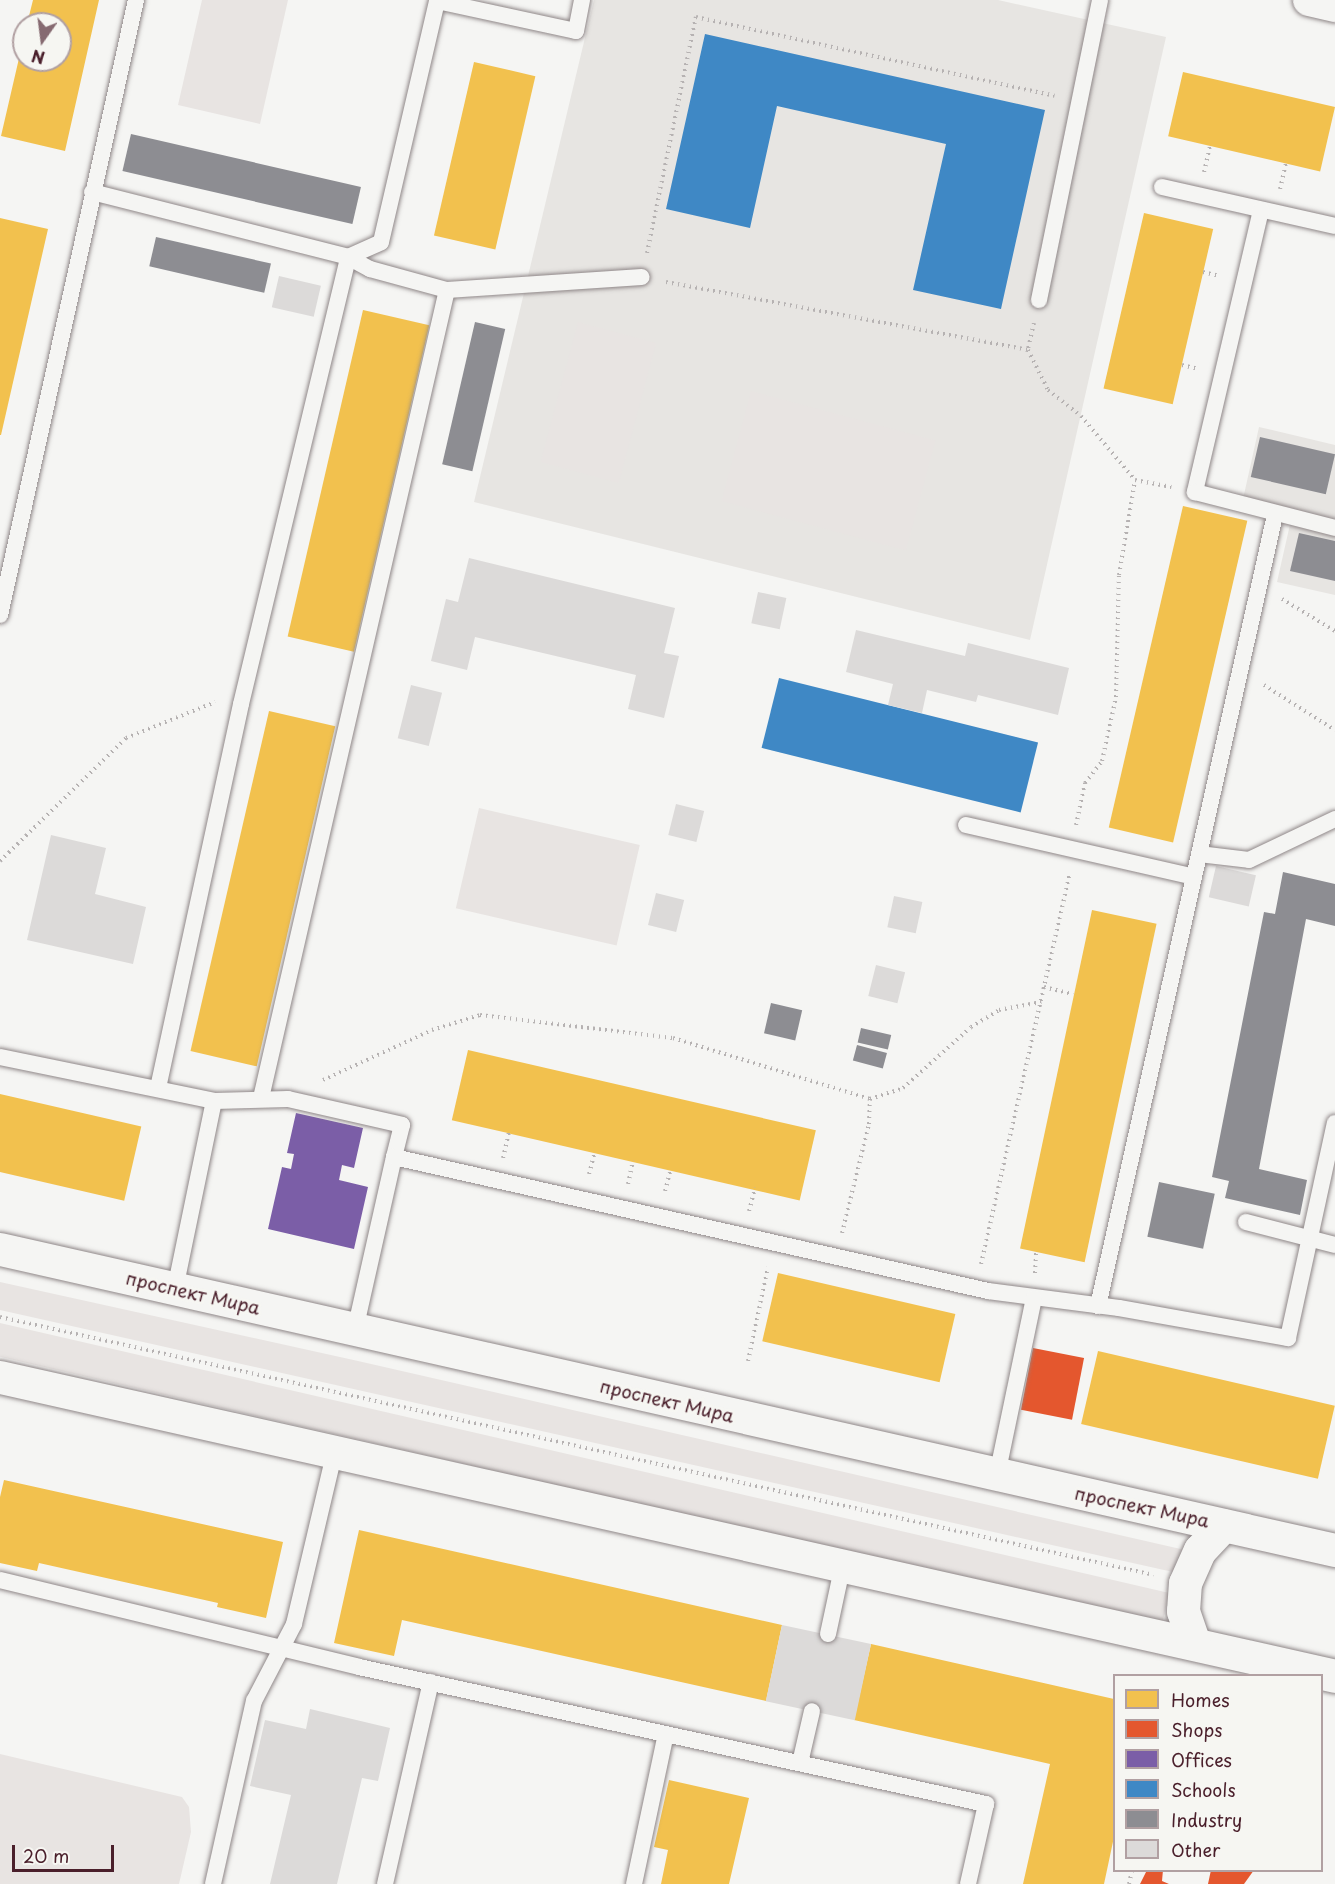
<!DOCTYPE html>
<meta charset="utf-8">
<style>
body{margin:0}
#map{position:relative;width:1335px;height:1884px;overflow:hidden;background:#f5f5f3;font-family:"Playpen Sans",sans-serif}
div>[style]{position:absolute}
.built>*{inset:0;background:#e7e5e2}
.green>*{inset:0;background:#e8e4e2;transform-origin:0 0}
.homes>*{inset:0;background:#f2c14e;transform-origin:0 0}
.shops>*{inset:0;background:#e4572e;transform-origin:0 0}
.offices>*{inset:0;background:#7b5ea7}
.schools>*{inset:0;background:#3f88c5;transform-origin:0 0}
.industry>*{inset:0;background:#8d8d92;transform-origin:0 0}
.building>*{inset:0;background:#dcdad9;transform-origin:0 0}
.path>*{height:4px;margin-top:-2px;transform-origin:0;background:repeating-linear-gradient(90deg,#b6b2b2 0 1.5px,transparent 0 6px)}
.roads{filter:drop-shadow(0 0 2px #8f8788) drop-shadow(0 0 2px #8f8788)}
.service>*{height:16px;margin:-8px;padding:0 8px;transform-origin:8px;border-radius:8px;background:#f5f5f3}
.minor>*{height:32px;margin:-16px;padding:0 16px;transform-origin:16px;border-radius:16px;background:#f5f5f3}
.secondary>*{height:33px;margin:-16.5px;padding:0 16.5px;transform-origin:16.5px;border-radius:16.5px;background:#f5f5f3}
span{translate:-50% -50%;white-space:nowrap;text-align:center;line-height:1.15;-webkit-text-stroke:6px #f6f6f2;paint-order:stroke}
.street-label{font-size:18px;color:#4a1f2b}
.legend{position:absolute;left:1113px;top:1674px;width:210px;height:198px;box-sizing:border-box;background:#f6f6f2;border:2px solid #b1a0a2;margin:0;padding:8px 10px;list-style:none;font-size:18px;color:#4a1f2b}
.legend li{display:flex;align-items:center;gap:12px;height:30px}
.legend b{width:30px;border:2px solid #b1a0a2}
.north{position:absolute;left:12px;top:12px;width:60px;height:60px;box-sizing:border-box;background:#f6f6f2;border:2px solid #b1a0a2;border-radius:50%;rotate:194deg;font-size:16px;font-weight:700;line-height:24px;text-align:center;color:#4a1f2b}
.north::after{content:'';display:block;margin:auto;width:21px;height:27px;background:#866a71;clip-path:polygon(50% 0,100% 100%,50% 72%,0 100%)}
.scale{position:absolute;left:12px;top:1845px;width:102px;height:27px;box-sizing:border-box;border:3px solid #4a1f2b;border-top:0;padding-left:8px;font-size:18px;line-height:21px;white-space:nowrap;color:#4a1f2b;-webkit-text-stroke:4px #f6f6f2;paint-order:stroke}
</style>
<div id="map">
<div class="built">
<i style="clip-path:polygon(594px 0,998px 0,1166px 37px,1030px 640px,474px 502px)"></i>
<i style="clip-path:polygon(1259px 427px,1335px 445px,1335px 595px,1277px 582px,1293px 511px,1243px 499px)"></i>
</div>
<div class="green">
<i style="clip-path:polygon(202px 0,288px 0,260px 124px,178px 105px)"></i>
<i style="left:578px;top:322px;width:81px;height:145px;rotate:15deg"></i>
<i style="left:751px;top:391px;width:191px;height:114px;rotate:15deg"></i>
<i style="left:479px;top:808px;width:165px;height:103px;rotate:13deg"></i>
<i style="clip-path:polygon(0 1282px,358px 1361px,1185px 1550px,1173px 1572px,0 1310px)"></i>
<i style="left:0;top:1323px;width:1200px;height:33px;rotate:13deg"></i>
<i style="clip-path:polygon(0 1754px,182px 1797px,189px 1807px,191px 1832px,179px 1884px,0 1884px)"></i>
</div>
<div class="homes">
<i style="clip-path:polygon(33px 0,99px 0,65px 151px,1px 136px,23px 41px,24px 60px,60px 60px,60px 24px,27px 24px)"></i>
<i style="left:474px;top:62px;width:63px;height:178px;rotate:13deg"></i>
<i style="left:1183px;top:72px;width:156px;height:66px;rotate:13deg"></i>
<i style="left:1144px;top:213px;width:71px;height:180px;rotate:13deg"></i>
<i style="clip-path:polygon(0 218px,48px 229px,1px 435px,0 435px)"></i>
<i style="left:363px;top:310px;width:68px;height:335px;rotate:13deg"></i>
<i style="left:1183px;top:506px;width:66px;height:330px;rotate:13deg"></i>
<i style="left:269px;top:711px;width:68px;height:349px;rotate:13deg"></i>
<i style="left:1092px;top:910px;width:66px;height:346px;rotate:12deg"></i>
<i style="left:468px;top:1050px;width:357px;height:72px;rotate:13deg"></i>
<i style="left:0;top:1094px;width:145px;height:76px;rotate:13deg"></i>
<i style="left:778px;top:1273px;width:182px;height:70px;rotate:13deg"></i>
<i style="left:1098px;top:1351px;width:243px;height:75px;rotate:13deg"></i>
<i style="clip-path:polygon(4px 1480px,283px 1542px,266px 1618px,217px 1607px,218px 1603px,39px 1563px,37px 1571px,0 1563px,0 1497px)"></i>
<i style="clip-path:polygon(359px 1530px,782px 1625px,766px 1701px,402px 1620px,394px 1656px,334px 1643px)"></i>
<i style="clip-path:polygon(871px 1644px,1114px 1699px,1114px 1837px,1104px 1884px,1023px 1884px,1050px 1764px,854px 1720px)"></i>
<i style="clip-path:polygon(669px 1780px,749px 1798px,729px 1884px,661px 1884px,668px 1850px,654px 1847px)"></i>
</div>
<div class="shops">
<i style="left:1033px;top:1348px;width:52px;height:63px;rotate:11deg"></i>
<i style="clip-path:polygon(1147px 1870px,1163px 1870px,1162px 1881px,1169px 1884px,1140px 1884px)"></i>
<i style="clip-path:polygon(1211px 1870px,1254px 1870px,1244px 1884px,1208px 1884px)"></i>
</div>
<div class="offices">
<i style="clip-path:polygon(296px 1113px,363px 1128px,354px 1168px,342px 1165px,339px 1180px,368px 1187px,354px 1249px,268px 1229px,282px 1167px,291px 1169px,294px 1154px,287px 1153px)"></i>
</div>
<div class="schools">
<i style="clip-path:polygon(705px 34px,1045px 110px,1001px 309px,913px 290px,946px 144px,777px 106px,750px 228px,666px 209px)"></i>
<i style="left:779px;top:678px;width:267px;height:72px;rotate:14deg"></i>
</div>
<div class="industry">
<i style="left:131px;top:134px;width:236px;height:38px;rotate:13deg"></i>
<i style="left:156px;top:237px;width:118px;height:30px;rotate:13deg"></i>
<i style="left:475px;top:322px;width:31px;height:146px;rotate:13deg"></i>
<i style="left:1260px;top:437px;width:77px;height:41px;rotate:13deg"></i>
<i style="clip-path:polygon(1299px 533px,1335px 541px,1335px 581px,1290px 571px)"></i>
<i style="clip-path:polygon(1283px 872px,1335px 884px,1335px 926px,1306px 919px,1259px 1169px,1307px 1180px,1300px 1215px,1225px 1198px,1229px 1181px,1212px 1177px,1264px 912px,1275px 914px)"></i>
<i style="left:771px;top:1003px;width:32px;height:31px;rotate:13deg"></i>
<i style="left:861px;top:1028px;width:31px;height:15px;rotate:13deg"></i>
<i style="left:857px;top:1045px;width:31px;height:16px;rotate:15deg"></i>
<i style="left:1159px;top:1182px;width:57px;height:56px;rotate:12deg"></i>
</div>
<div class="building">
<i style="left:279px;top:276px;width:43px;height:32px;rotate:13deg"></i>
<i style="clip-path:polygon(469px 558px,675px 608px,664px 653px,679px 656px,664px 718px,628px 709px,636px 675px,475px 637px,467px 670px,431px 661px,446px 599px,458px 602px)"></i>
<i style="left:758px;top:592px;width:29px;height:32px;rotate:12deg"></i>
<i style="clip-path:polygon(856px 630px,965px 656px,968px 643px,1069px 668px,1058px 715px,978px 695px,976px 702px,927px 690px,922px 713px,888px 705px,893px 684px,846px 672px)"></i>
<i style="left:411px;top:685px;width:32px;height:55px;rotate:14deg"></i>
<i style="left:676px;top:804px;width:29px;height:32px;rotate:14deg"></i>
<i style="clip-path:polygon(51px 835px,106px 848px,95px 894px,146px 907px,133px 964px,27px 940px)"></i>
<i style="left:1216px;top:866px;width:41px;height:32px;rotate:13deg"></i>
<i style="left:656px;top:893px;width:29px;height:33px;rotate:14deg"></i>
<i style="left:894px;top:896px;width:29px;height:32px;rotate:12deg"></i>
<i style="left:876px;top:965px;width:30px;height:32px;rotate:14deg"></i>
<i style="left:782px;top:1625px;width:91px;height:78px;rotate:12deg"></i>
<i style="clip-path:polygon(310px 1709px,390px 1728px,378px 1781px,362px 1778px,337px 1884px,270px 1884px,291px 1795px,250px 1786px,265px 1720px,306px 1729px)"></i>
</div>
<div class="path">
<i style="left:1204px;top:172px;width:26px;rotate:-77deg"></i>
<i style="left:1280px;top:189px;width:26px;rotate:-77deg"></i>
<i style="left:647px;top:253px;width:241px;rotate:-78.3deg"></i>
<i style="left:696px;top:17px;width:367px;rotate:12.4deg"></i>
<i style="left:1203px;top:272px;width:17px;rotate:13deg"></i>
<i style="left:666px;top:282px;width:368px;rotate:10.6deg"></i>
<i style="left:1034px;top:323px;width:28px;rotate:103deg"></i>
<i style="left:1028px;top:350px;width:45px;rotate:63.4deg"></i>
<i style="left:1048px;top:390px;width:42px;rotate:38.2deg"></i>
<i style="left:1081px;top:416px;width:84px;rotate:49.8deg"></i>
<i style="left:1135px;top:480px;width:37px;rotate:11deg"></i>
<i style="left:1182px;top:365px;width:17px;rotate:13deg"></i>
<i style="left:1282px;top:599px;width:62px;rotate:31.1deg"></i>
<i style="left:1264px;top:685px;width:84px;rotate:32.4deg"></i>
<i style="left:1076px;top:825px;width:43px;rotate:-77.9deg"></i>
<i style="left:1085px;top:783px;width:28px;rotate:-52deg"></i>
<i style="left:1102px;top:761px;width:66px;rotate:-77.7deg"></i>
<i style="left:1116px;top:697px;width:122px;rotate:-88.6deg"></i>
<i style="left:1119px;top:575px;width:96px;rotate:-80.4deg"></i>
<i style="left:0;top:861px;width:176px;rotate:-44.3deg"></i>
<i style="left:126px;top:738px;width:96px;rotate:-22deg"></i>
<i style="left:1044px;top:987px;width:30px;rotate:14deg"></i>
<i style="left:323px;top:1080px;width:120px;rotate:-24.6deg"></i>
<i style="left:432px;top:1030px;width:50px;rotate:-17.4deg"></i>
<i style="left:480px;top:1015px;width:194px;rotate:6.8deg"></i>
<i style="left:673px;top:1038px;width:206px;rotate:17.2deg"></i>
<i style="left:870px;top:1099px;width:35px;rotate:-18deg"></i>
<i style="left:903px;top:1088px;width:91px;rotate:-41.9deg"></i>
<i style="left:971px;top:1027px;width:33px;rotate:-31deg"></i>
<i style="left:999px;top:1010px;width:43px;rotate:-10.8deg"></i>
<i style="left:503px;top:1158px;width:27px;rotate:-77deg"></i>
<i style="left:589px;top:1174px;width:23px;rotate:-75deg"></i>
<i style="left:628px;top:1184px;width:24px;rotate:-78deg"></i>
<i style="left:665px;top:1191px;width:23px;rotate:-75deg"></i>
<i style="left:749px;top:1211px;width:24px;rotate:-75deg"></i>
<i style="left:842px;top:1233px;width:112px;rotate:-76.1deg"></i>
<i style="left:869px;top:1124px;width:25px;rotate:-88deg"></i>
<i style="left:981px;top:1264px;width:401px;rotate:-77.2deg"></i>
<i style="left:1035px;top:1273px;width:21px;rotate:-87deg"></i>
<i style="left:0;top:1317px;width:1182px;rotate:12.6deg"></i>
<i style="left:748px;top:1361px;width:96px;rotate:-78deg"></i>
<i style="left:1129px;top:1884px;width:14px;rotate:-78deg"></i>
</div>
<div class="roads">
<div class="service">
<i style="left:1162px;top:187px;width:177px;rotate:12.7deg"></i>
<i style="left:92px;top:192px;width:264px;rotate:14.2deg"></i>
<i style="left:348px;top:257px;width:25px;rotate:29deg"></i>
<i style="left:370px;top:269px;width:80px;rotate:15.3deg"></i>
<i style="left:447px;top:290px;width:195px;rotate:-3.8deg"></i>
<i style="left:1261px;top:210px;width:290px;rotate:103.2deg"></i>
<i style="left:1195px;top:492px;width:145px;rotate:14.4deg"></i>
<i style="left:1039px;top:300px;width:306px;rotate:-78.5deg"></i>
<i style="left:0;top:615px;width:630px;rotate:-77.53deg"></i>
<i style="left:966px;top:825px;width:234px;rotate:12.8deg"></i>
<i style="left:1199px;top:854px;width:50px;rotate:6.8deg"></i>
<i style="left:1249px;top:860px;width:95px;rotate:-25.5deg"></i>
<i style="left:0;top:1057px;width:218px;rotate:11.6deg"></i>
<i style="left:158px;top:1088px;width:393px;rotate:-77.8deg"></i>
<i style="left:241px;top:704px;width:460px;rotate:-76.5deg"></i>
<i style="left:348px;top:257px;width:36px;rotate:-24deg"></i>
<i style="left:381px;top:242px;width:247px;rotate:-76.9deg"></i>
<i style="left:437px;top:1px;width:142px;rotate:12.2deg"></i>
<i style="left:576px;top:31px;width:32px;rotate:-79deg"></i>
<i style="left:261px;top:1098px;width:829px;rotate:-77.04deg"></i>
<i style="left:1246px;top:1222px;width:92px;rotate:14.5deg"></i>
<i style="left:175px;top:1289px;width:192px;rotate:-78.3deg"></i>
<i style="left:214px;top:1101px;width:74px;rotate:-1.5deg"></i>
<i style="left:288px;top:1099px;width:117px;rotate:12.8deg"></i>
<i style="left:402px;top:1125px;width:33px;rotate:104deg"></i>
<i style="left:1098px;top:1306px;width:811px;rotate:-77.39deg"></i>
<i style="left:355px;top:1330px;width:177px;rotate:-77.3deg"></i>
<i style="left:394px;top:1157px;width:609px;rotate:12.71deg"></i>
<i style="left:988px;top:1291px;width:132px;rotate:7.4deg"></i>
<i style="left:1119px;top:1308px;width:172px;rotate:10.1deg"></i>
<i style="left:1288px;top:1338px;width:220px;rotate:-77.7deg"></i>
<i style="left:997px;top:1475px;width:181px;rotate:-78.2deg"></i>
<i style="left:0;top:1580px;width:369px;rotate:13.6deg"></i>
<i style="left:359px;top:1667px;width:642px;rotate:12.33deg"></i>
<i style="left:986px;top:1804px;width:82px;rotate:102.7deg"></i>
<i style="left:828px;top:1634px;width:72px;rotate:-77.9deg"></i>
<i style="left:800px;top:1763px;width:53px;rotate:-77deg"></i>
<i style="left:213px;top:1884px;width:188px;rotate:-77.4deg"></i>
<i style="left:254px;top:1701px;width:87px;rotate:-62.5deg"></i>
<i style="left:294px;top:1624px;width:178px;rotate:-76.7deg"></i>
<i style="left:385px;top:1884px;width:207px;rotate:-77.2deg"></i>
<i style="left:634px;top:1884px;width:153px;rotate:-78deg"></i>
</div>
<div class="minor">
<i style="left:1309px;top:0;width:27px;rotate:13deg"></i>
</div>
<div class="secondary">
<i style="left:0;top:1249px;width:1369px;rotate:12.71deg"></i>
<i style="left:0;top:1377px;width:1368px;rotate:12.62deg"></i>
<i style="left:1194px;top:1643px;width:34px;rotate:-109deg"></i>
<i style="left:1183px;top:1611px;width:28px;rotate:-86deg"></i>
<i style="left:1185px;top:1583px;width:36px;rotate:-66deg"></i>
<i style="left:1200px;top:1550px;width:34px;rotate:-47deg"></i>
</div>
</div>
<div class="street-label">
<span style="left:193px;top:1293px;rotate:13deg">проспект Мира</span>
<span style="left:667px;top:1401px;rotate:13deg">проспект Мира</span>
<span style="left:1142px;top:1507px;rotate:12deg">проспект Мира</span>
</div>
<ul class="legend">
<li><b style="height:16px;background:#f2c14e"></b>Homes</li>
<li><b style="height:16px;background:#e4572e"></b>Shops</li>
<li><b style="height:16px;background:#7b5ea7"></b>Offices</li>
<li><b style="height:16px;background:#3f88c5"></b>Schools</li>
<li><b style="height:16px;background:#8d8d92"></b>Industry</li>
<li><b style="height:16px;background:#dcdad9"></b>Other</li>
</ul>
<div class="north">N</div>
<div class="scale">20 m</div>
</div>
